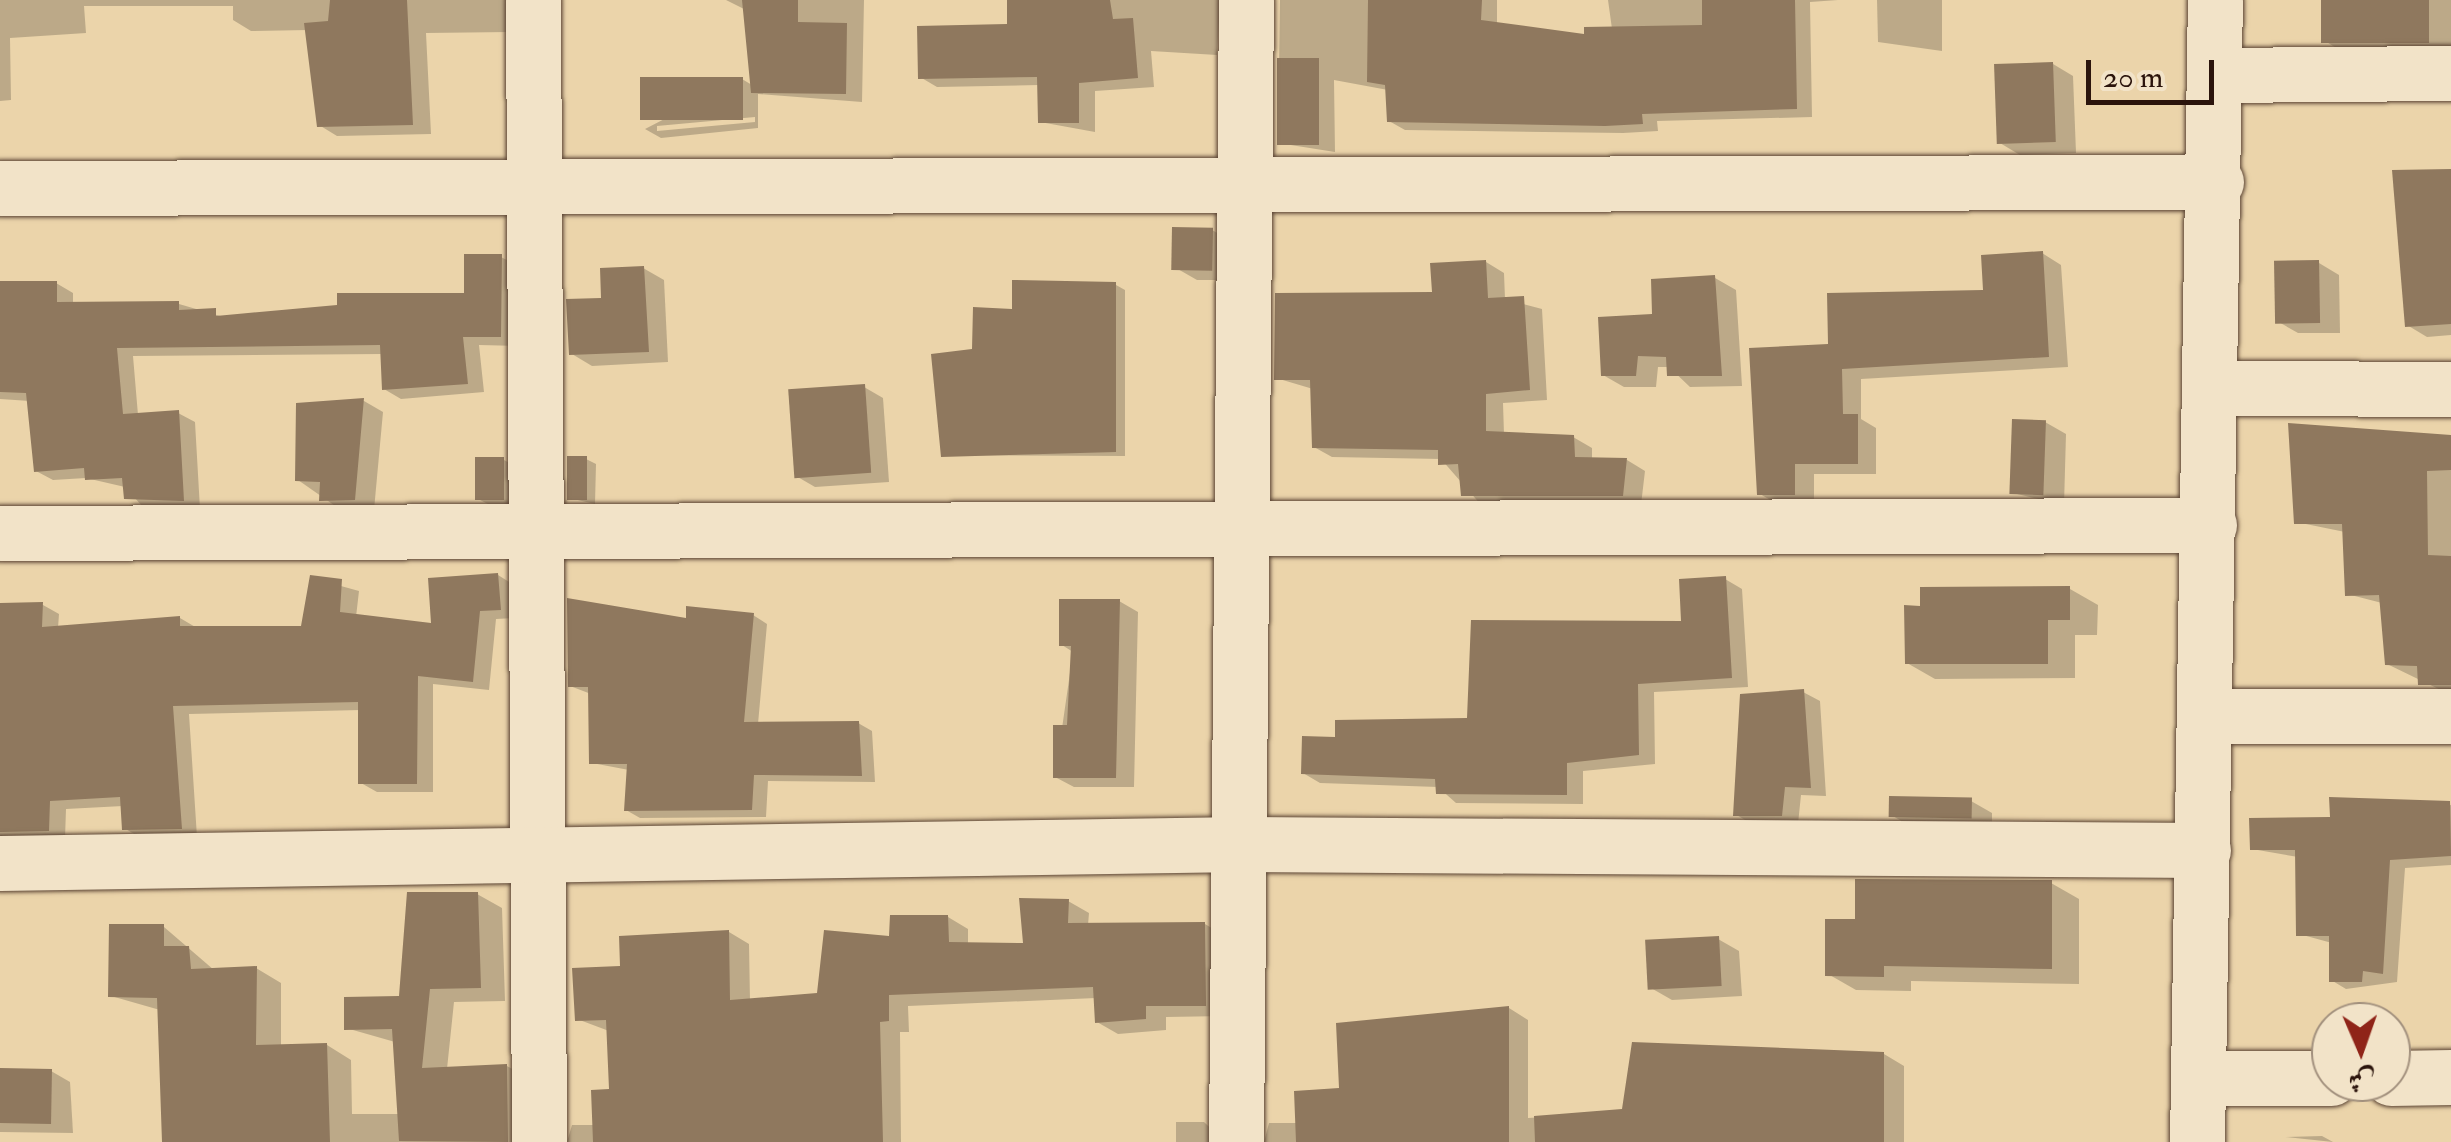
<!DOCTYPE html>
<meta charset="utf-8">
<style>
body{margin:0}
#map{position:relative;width:2451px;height:1142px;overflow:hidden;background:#ebd4aa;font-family:"IM FELL Double Pica",Amiri,serif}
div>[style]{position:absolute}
.shadow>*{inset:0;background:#0003}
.building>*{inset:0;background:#8f785e;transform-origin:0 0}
.roads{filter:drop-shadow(0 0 2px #5b4434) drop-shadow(0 0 2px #5b4434)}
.minor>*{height:55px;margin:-27.5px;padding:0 27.5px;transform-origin:27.5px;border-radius:27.5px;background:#f2e3c8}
span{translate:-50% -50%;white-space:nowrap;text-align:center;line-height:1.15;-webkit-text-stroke:9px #f2e3c8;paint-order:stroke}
.north{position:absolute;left:2311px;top:1002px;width:100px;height:100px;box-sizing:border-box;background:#f2e3c8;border:2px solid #a2907d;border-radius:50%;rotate:178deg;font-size:28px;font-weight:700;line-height:40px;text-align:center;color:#2b140c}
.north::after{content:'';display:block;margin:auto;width:35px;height:45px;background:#8f2418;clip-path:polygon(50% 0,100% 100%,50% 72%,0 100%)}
.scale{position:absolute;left:2086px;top:60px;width:128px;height:45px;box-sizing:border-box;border:5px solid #2b140c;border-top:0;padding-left:12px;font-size:30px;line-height:35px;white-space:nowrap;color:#2b140c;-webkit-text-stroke:8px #f2e3c8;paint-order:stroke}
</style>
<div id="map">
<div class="shadow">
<i style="clip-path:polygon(0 0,517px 0,517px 32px,426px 33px,431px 134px,337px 136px,319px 125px,308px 30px,251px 31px,233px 20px,233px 6px,84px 6px,86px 33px,10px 38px,11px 100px,0 101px)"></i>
<i style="clip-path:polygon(evenodd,726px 0,864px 0,862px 102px,758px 94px,758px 128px,661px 138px,645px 129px,742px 79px,752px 85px,746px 10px,726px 0,755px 117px,755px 122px,657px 131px,657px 126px,755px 117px)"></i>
<i style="clip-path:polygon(1010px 0,1220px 0,1217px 55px,1151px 51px,1154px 87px,1095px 91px,1095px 132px,1040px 122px,1039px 85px,937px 87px,920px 77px,1009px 27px)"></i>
<i style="clip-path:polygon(1280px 0,1497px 0,1497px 25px,1584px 37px,1612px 29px,1608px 0,1838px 0,1810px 2px,1812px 117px,1657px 121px,1658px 131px,1623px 133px,1405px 130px,1389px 121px,1388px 90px,1334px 80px,1335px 152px,1278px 143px)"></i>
<i style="clip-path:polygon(1877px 0,1942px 0,1942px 51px,1878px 42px)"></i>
<i style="clip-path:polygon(2323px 0,2451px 0,2451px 56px,2351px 57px,2325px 41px)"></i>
<i style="clip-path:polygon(2053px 64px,2073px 76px,2076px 153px,2020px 155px,2000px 143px)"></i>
<i style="clip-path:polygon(2451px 172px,2451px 335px,2427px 337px,2407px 325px)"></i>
<i style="clip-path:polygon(1212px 230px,1233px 242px,1232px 280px,1197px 280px,1176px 268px)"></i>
<i style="clip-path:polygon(2042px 253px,2061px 265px,2068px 367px,1861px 379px,1861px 419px,1876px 428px,1876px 474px,1814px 474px,1814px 505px,1779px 505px,1760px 494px,1831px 346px,1986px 293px)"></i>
<i style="clip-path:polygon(501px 257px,518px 266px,517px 346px,479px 345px,484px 392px,401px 399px,384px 389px,383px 354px,133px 356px,138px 415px,178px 413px,195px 422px,200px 509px,143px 507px,125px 487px,86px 478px,53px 480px,36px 471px,30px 401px,0 399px,0 283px,56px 283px,73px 293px,73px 304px,179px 304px,227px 318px,466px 296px)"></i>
<i style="clip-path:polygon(1486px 262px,1504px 273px,1505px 299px,1542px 309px,1547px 400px,1503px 403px,1504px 434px,1573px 437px,1592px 448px,1592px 460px,1627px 460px,1645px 471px,1641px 505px,1482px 506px,1441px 459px,1332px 457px,1314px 447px,1313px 389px,1276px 378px)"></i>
<i style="clip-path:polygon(2319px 263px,2339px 275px,2340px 333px,2298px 333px,2277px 321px)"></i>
<i style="clip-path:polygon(643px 268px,664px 280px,668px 362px,592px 366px,572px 354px,604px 300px)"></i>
<i style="clip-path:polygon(1715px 278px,1736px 290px,1742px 386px,1690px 387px,1669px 367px,1658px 367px,1656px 387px,1624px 387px,1603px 375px,1655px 316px)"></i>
<i style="clip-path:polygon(1116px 285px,1125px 290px,1125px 456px,943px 455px,974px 351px,1014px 312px)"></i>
<i style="clip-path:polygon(864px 387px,883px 398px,889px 482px,815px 487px,796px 476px)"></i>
<i style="clip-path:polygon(364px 401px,383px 412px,374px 510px,341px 510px,298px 480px,299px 405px)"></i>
<i style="clip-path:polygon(2045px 422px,2066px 434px,2064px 505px,2013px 493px)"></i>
<i style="clip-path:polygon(2451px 436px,2451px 695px,2387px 664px,2382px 603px,2347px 594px,2345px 532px,2296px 522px)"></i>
<i style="clip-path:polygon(586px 459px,596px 464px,595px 504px,569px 498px)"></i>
<i style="clip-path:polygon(504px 460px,513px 465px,513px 504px,488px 504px,478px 499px)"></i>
<i style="clip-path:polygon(498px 575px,514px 585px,517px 618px,496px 619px,489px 690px,433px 684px,433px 792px,377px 792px,361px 783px,361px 710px,189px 714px,197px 837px,141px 838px,124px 828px,123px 806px,66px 809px,65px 839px,0 842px,0 605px,43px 605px,59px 614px,58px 628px,180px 618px,197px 628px,303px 629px,312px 578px,359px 591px,356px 617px,434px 626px)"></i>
<i style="clip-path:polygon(1725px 579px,1742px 589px,1748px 687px,1654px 692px,1655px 764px,1583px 771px,1583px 804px,1456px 803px,1438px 787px,1320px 783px,1303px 773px,1337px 739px,1470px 721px,1684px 624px)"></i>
<i style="clip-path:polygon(2070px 589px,2098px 605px,2097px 635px,2075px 635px,2075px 678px,1935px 679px,1907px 663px)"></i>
<i style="clip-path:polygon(1119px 601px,1138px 612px,1134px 787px,1074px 787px,1055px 777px,1073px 652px,1062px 645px)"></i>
<i style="clip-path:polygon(753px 615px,767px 624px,758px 724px,858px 723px,872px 731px,875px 782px,768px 781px,766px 817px,640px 818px,626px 810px,629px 770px,592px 763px,591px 694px,570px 686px,688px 621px)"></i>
<i style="clip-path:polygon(1803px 692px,1820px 701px,1826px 796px,1801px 795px,1798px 824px,1752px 824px,1735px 814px)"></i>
<i style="clip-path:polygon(1971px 801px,1992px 813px,1992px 828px,1912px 827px,1891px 815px)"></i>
<i style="clip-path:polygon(2451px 805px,2451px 865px,2405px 868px,2397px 982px,2346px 989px,2331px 980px,2332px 943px,2299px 934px,2298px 857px,2252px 849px,2332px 819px)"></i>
<i style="clip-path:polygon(2051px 883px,2079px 899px,2079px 984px,1911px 981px,1911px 991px,1856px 990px,1828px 974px,1858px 922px)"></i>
<i style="clip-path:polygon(477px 894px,502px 908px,505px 1001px,454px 1002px,447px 1069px,507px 1066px,531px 1080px,532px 1142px,164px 1142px,160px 1010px,111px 996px,164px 927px,214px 970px,256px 968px,281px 983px,281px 1047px,327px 1045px,351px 1060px,352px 1114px,400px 1114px,395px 1042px,346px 1028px,401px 998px)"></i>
<i style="clip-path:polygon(1068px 901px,1089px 913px,1088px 925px,1205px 924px,1225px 936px,1226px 1016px,1166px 1017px,1166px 1030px,1118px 1034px,1097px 1022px,1096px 998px,908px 1006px,909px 1032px,900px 1032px,901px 1142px,567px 1142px,572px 1125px,594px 1125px,611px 1092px,609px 1031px,577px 1019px,623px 968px,729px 932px,749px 944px,750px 1001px,819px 995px,892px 938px,948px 917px,968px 929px,968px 945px,1025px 945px)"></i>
<i style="clip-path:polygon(1718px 939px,1739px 951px,1742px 996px,1672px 1000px,1651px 988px)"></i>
<i style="clip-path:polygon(1509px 1008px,1528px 1020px,1528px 1118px,1624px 1112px,1884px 1054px,1904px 1066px,1904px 1142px,1264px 1142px,1269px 1123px,1298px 1123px,1341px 1091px)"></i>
<i style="clip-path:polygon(0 1071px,51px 1071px,70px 1082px,73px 1133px,0 1132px)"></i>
<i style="clip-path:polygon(1176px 1122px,1204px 1122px,1225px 1142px,1176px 1142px)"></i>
<i style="clip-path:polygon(2322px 1136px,2333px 1142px,2285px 1137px)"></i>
</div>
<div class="building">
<i style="clip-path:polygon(330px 0,407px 0,413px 125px,317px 127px,304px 23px,328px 21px)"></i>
<i style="clip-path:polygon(742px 0,798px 0,798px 22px,847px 23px,846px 94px,751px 93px)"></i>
<i style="clip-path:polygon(1007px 0,1110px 0,1113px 19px,1133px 18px,1138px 78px,1079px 83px,1079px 123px,1038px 123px,1037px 77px,918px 79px,917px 26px,1007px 24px)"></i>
<i style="clip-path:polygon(1368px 0,1482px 0,1481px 20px,1584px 34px,1584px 27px,1702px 25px,1702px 0,1795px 0,1797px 109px,1642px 114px,1643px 124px,1605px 126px,1387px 122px,1385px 85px,1367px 82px)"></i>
<i style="left:2321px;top:0;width:108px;height:43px"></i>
<i style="left:1319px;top:58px;width:87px;height:42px;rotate:90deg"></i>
<i style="left:2053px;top:62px;width:80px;height:59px;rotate:88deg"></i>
<i style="left:743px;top:77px;width:43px;height:103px;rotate:90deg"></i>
<i style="clip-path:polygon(2451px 169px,2451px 324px,2405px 327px,2392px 170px)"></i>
<i style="left:1172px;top:227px;width:41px;height:43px;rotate:1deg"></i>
<i style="clip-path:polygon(2043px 251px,2049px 357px,1842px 369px,1843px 414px,1858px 414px,1858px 464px,1795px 464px,1795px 495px,1757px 495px,1749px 348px,1828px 344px,1827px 293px,1983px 290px,1981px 255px)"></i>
<i style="clip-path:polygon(464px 254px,502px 254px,501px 337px,463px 337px,468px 384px,382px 390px,380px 345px,117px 348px,123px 414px,179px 410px,184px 501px,124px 499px,122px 478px,85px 480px,84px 468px,34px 472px,26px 393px,0 392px,0 281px,57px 281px,57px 302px,179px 301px,179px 310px,216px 308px,216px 316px,337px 305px,337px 293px,464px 293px)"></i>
<i style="clip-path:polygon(1486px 260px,1488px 298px,1524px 296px,1530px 390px,1486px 394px,1486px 431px,1574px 435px,1575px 457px,1627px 458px,1623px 496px,1461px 496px,1458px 464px,1438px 465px,1438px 450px,1312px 448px,1310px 380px,1274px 380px,1275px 293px,1432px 292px,1430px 263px)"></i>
<i style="left:2319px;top:260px;width:63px;height:45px;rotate:89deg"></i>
<i style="clip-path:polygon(644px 266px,649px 352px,569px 355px,566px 299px,601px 298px,600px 268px)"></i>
<i style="clip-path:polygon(1715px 275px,1722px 376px,1667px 376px,1666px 357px,1638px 356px,1636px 376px,1601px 376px,1598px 317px,1652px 314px,1651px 279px)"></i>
<i style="clip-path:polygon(1012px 280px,1116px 282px,1116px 452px,941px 457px,931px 354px,972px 349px,973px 307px,1012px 309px)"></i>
<i style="left:865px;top:384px;width:89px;height:77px;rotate:86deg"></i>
<i style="clip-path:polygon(364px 398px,355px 500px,319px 501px,320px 482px,295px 481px,296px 403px)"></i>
<i style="left:2012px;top:419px;width:34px;height:75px;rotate:2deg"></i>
<i style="clip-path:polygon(2288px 423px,2451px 435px,2451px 470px,2427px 471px,2428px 555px,2451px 556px,2451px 685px,2418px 685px,2417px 666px,2385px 665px,2379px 595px,2345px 596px,2342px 524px,2294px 524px)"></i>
<i style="left:567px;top:456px;width:20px;height:44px"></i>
<i style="left:475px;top:457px;width:29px;height:43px"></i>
<i style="clip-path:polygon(498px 573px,501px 610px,480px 611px,473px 682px,418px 676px,417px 784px,358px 784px,358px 702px,173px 706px,182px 829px,122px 830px,120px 797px,50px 801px,49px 831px,0 832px,0 603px,43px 602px,42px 627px,180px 616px,180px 626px,301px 626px,310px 575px,342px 579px,340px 612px,431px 623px,428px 578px)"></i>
<i style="clip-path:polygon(1726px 576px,1732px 678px,1638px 684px,1639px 755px,1567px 763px,1567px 795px,1436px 794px,1435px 779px,1301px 774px,1302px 736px,1335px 737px,1335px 720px,1467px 718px,1471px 620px,1681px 621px,1679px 579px)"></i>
<i style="clip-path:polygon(2070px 586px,2070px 620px,2048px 620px,2048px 664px,1905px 664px,1904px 605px,1920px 606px,1920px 587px)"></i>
<i style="clip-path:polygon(567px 598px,686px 618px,686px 606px,754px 613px,744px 722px,859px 721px,862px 776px,754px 775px,752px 810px,624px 811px,627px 764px,589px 764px,588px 687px,568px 687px)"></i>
<i style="clip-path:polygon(1059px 599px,1120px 599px,1116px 778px,1053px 778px,1053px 725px,1067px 725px,1071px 646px,1059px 646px)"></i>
<i style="clip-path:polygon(1804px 689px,1811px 788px,1785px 787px,1782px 816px,1733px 816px,1740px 694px)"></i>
<i style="left:1889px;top:796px;width:83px;height:21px;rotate:1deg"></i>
<i style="clip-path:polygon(2329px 797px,2450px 801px,2451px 856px,2390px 860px,2383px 974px,2363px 971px,2362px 982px,2329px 982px,2329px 936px,2296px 936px,2295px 850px,2250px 850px,2249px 818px,2330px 817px)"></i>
<i style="clip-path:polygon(1855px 879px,2052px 880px,2052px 969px,1884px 966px,1884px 977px,1825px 976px,1825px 919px,1855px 919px)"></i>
<i style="clip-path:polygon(407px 892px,478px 892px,481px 988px,430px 989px,422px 1068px,507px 1064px,508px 1142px,399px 1141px,392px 1029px,344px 1030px,344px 997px,399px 996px)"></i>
<i style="clip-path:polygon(1019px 898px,1069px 899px,1068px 923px,1205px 922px,1206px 1006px,1146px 1006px,1146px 1019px,1095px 1023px,1093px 987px,889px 995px,889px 1021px,880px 1022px,883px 1142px,593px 1142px,591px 1090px,609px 1089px,606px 1020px,575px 1021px,572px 968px,620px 966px,619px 936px,729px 930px,730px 1000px,817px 993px,824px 930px,889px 936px,890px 915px,948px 915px,949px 942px,1023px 943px)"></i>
<i style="clip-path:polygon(109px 924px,164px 924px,164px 946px,189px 946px,191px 969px,257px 966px,256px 1045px,327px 1043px,330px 1142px,162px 1142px,157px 998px,108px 997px)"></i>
<i style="left:1719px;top:936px;width:50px;height:74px;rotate:87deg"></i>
<i style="clip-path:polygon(1509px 1006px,1509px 1142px,1296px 1142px,1294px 1091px,1339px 1088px,1336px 1023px)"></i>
<i style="clip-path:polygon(1632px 1042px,1884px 1052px,1884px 1142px,1535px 1142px,1534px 1116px,1622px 1109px)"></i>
<i style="left:0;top:1068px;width:52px;height:55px;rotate:1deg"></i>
</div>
<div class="roads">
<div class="minor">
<i style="left:533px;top:0;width:1142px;rotate:89.7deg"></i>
<i style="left:2216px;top:75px;width:235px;rotate:-0.5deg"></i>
<i style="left:0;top:188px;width:2216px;rotate:-0.16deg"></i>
<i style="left:2211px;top:388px;width:240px;rotate:0.2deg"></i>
<i style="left:0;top:533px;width:2209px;rotate:-0.21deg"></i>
<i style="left:2208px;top:716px;width:243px"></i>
<i style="left:0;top:863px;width:1243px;rotate:-0.88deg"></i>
<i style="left:1243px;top:844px;width:960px;rotate:0.36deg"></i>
<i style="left:2199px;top:1078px;width:132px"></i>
<i style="left:2391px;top:1078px;width:60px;rotate:-1deg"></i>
<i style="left:1236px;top:1142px;width:1142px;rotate:-89.5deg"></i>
<i style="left:2197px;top:1142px;width:1142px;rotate:-89.1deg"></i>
</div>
</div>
<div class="north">ش</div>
<div class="scale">20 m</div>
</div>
